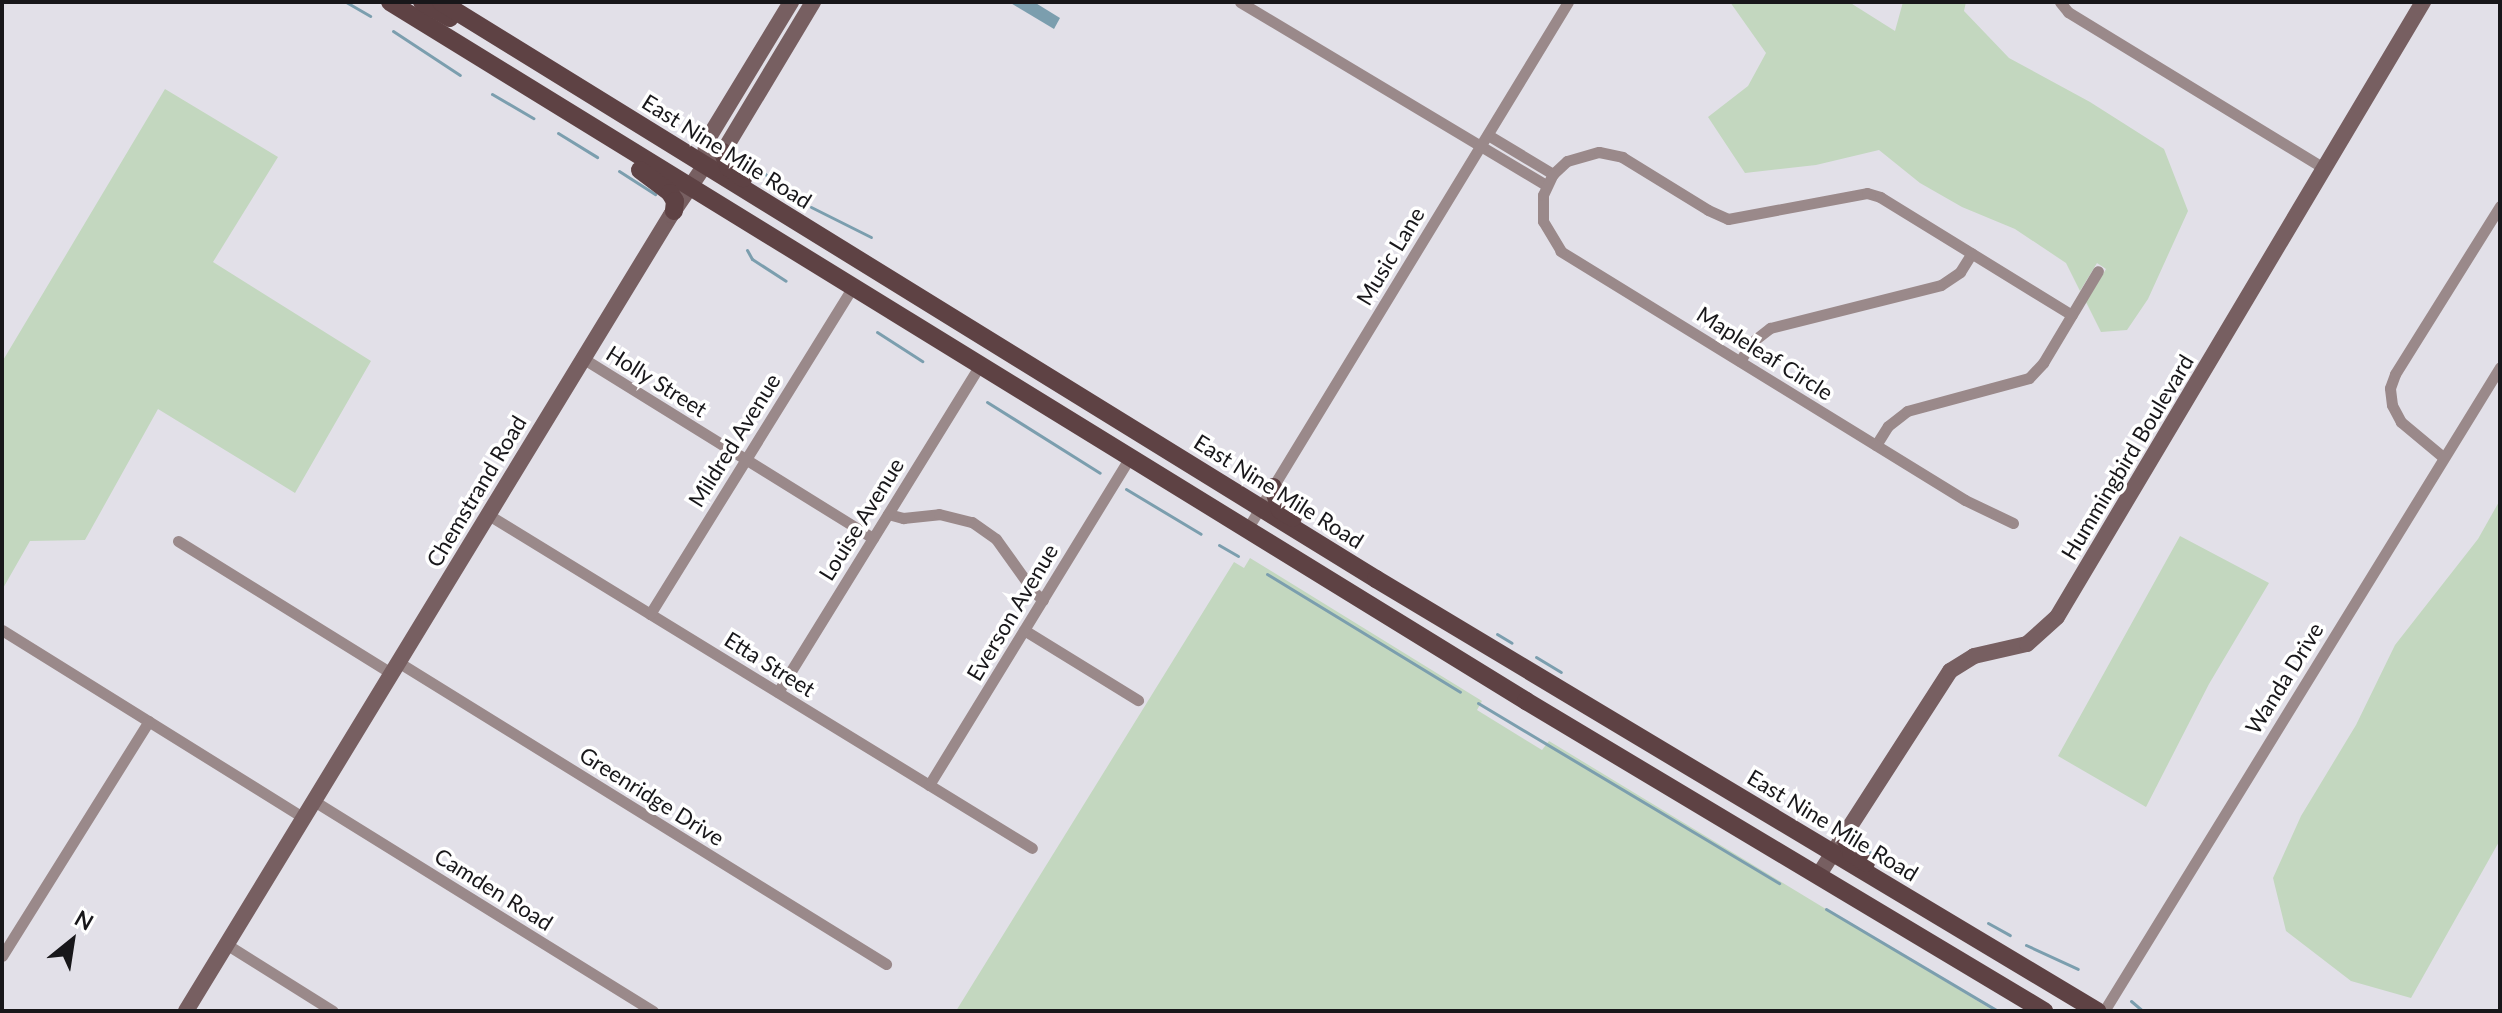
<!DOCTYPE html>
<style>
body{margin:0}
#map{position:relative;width:2502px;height:1013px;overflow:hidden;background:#e2e0e8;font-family:Lato,sans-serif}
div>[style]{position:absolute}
.green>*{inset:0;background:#c3d7bf}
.water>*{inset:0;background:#7b9eae}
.stream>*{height:3px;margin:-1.5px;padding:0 1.5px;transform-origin:1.5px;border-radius:1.5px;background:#7b9eae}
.street>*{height:11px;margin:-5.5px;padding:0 5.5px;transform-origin:5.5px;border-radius:5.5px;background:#9a898a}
.secondary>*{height:16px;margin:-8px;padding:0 8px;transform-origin:8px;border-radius:8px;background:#775f61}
.primary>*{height:18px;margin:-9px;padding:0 9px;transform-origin:9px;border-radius:9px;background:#5e4244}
span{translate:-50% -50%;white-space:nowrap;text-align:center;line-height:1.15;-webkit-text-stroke:7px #fff;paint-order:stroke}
.street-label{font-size:22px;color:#18171a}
.frame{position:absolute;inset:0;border:4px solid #18171a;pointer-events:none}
.north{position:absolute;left:32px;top:901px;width:80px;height:80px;-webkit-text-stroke:6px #fff;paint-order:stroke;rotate:30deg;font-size:22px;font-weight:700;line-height:32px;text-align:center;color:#18171a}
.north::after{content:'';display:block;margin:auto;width:28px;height:36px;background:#18171a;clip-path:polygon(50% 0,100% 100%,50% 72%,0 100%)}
</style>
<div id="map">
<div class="green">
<i style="clip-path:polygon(1730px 2px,1849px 2px,1895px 31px,1903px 2px,1966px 2px,1964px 11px,2009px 58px,2090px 102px,2164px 149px,2188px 211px,2148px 299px,2127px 330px,2101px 332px,2086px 302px,2106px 269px,2097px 263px,2080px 291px,2066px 263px,2015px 229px,1962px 207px,1920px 183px,1879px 150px,1816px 165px,1745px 173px,1708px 117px,1748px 86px,1766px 53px)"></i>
<i style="clip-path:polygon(165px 89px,278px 157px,213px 262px,371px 361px,295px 493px,158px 409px,85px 540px,30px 541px,2px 590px,2px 362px)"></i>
<i style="clip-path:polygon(2500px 500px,2500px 840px,2411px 998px,2351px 981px,2286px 931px,2273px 878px,2301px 816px,2356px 725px,2395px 645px,2478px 539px)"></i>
<i style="clip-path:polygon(2180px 536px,2269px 583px,2209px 684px,2146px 807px,2058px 756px)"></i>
<i style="clip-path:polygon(1250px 558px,1482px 701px,1477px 710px,1542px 750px,1549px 741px,1994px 1011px,956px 1011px,1234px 562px,1244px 568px)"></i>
</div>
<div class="water">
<i style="clip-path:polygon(1009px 2px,1034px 2px,1060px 18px,1054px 29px)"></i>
</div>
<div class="stream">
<i style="left:346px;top:2px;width:28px;rotate:30deg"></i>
<i style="left:393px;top:31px;width:80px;rotate:33.3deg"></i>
<i style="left:492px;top:94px;width:48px;rotate:30.3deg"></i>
<i style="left:558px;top:133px;width:46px;rotate:31.6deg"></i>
<i style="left:619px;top:171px;width:43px;rotate:32.6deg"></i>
<i style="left:765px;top:174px;width:19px;rotate:36deg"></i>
<i style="left:811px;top:207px;width:67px;rotate:26.6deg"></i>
<i style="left:747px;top:250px;width:10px;rotate:61deg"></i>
<i style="left:752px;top:259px;width:40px;rotate:32.9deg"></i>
<i style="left:877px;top:332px;width:54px;rotate:32.8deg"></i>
<i style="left:987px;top:402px;width:133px;rotate:32.1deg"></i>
<i style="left:1126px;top:489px;width:87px;rotate:31deg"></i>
<i style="left:1219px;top:545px;width:22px;rotate:30deg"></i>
<i style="left:1267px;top:574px;width:226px;rotate:31.4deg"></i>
<i style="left:1497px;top:634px;width:17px;rotate:31deg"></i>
<i style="left:1536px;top:657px;width:29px;rotate:31deg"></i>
<i style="left:1478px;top:703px;width:351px;rotate:30.9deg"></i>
<i style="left:1866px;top:850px;width:30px;rotate:30deg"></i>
<i style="left:1826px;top:909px;width:200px;rotate:30.7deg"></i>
<i style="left:1988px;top:923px;width:25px;rotate:29deg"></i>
<i style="left:2026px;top:945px;width:57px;rotate:24.8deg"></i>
<i style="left:2131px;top:1001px;width:16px;rotate:40deg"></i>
</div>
<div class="street">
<i style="left:1240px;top:2px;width:357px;rotate:30.9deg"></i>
<i style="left:2060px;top:2px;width:13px;rotate:51deg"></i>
<i style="left:2068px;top:12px;width:300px;rotate:31.4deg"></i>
<i style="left:1488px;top:135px;width:76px;rotate:31deg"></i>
<i style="left:584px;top:359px;width:340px;rotate:31.8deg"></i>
<i style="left:1740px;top:361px;width:22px;rotate:-58deg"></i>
<i style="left:1752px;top:342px;width:23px;rotate:-38deg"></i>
<i style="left:1770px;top:328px;width:176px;rotate:-14.1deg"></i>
<i style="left:1941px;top:285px;width:23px;rotate:-34deg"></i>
<i style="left:1960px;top:272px;width:22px;rotate:-58deg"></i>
<i style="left:1876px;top:445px;width:22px;rotate:-58deg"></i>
<i style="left:1888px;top:426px;width:24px;rotate:-38deg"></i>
<i style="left:1907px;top:411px;width:126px;rotate:-15.1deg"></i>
<i style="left:2029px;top:378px;width:21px;rotate:-47deg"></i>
<i style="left:2043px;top:363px;width:107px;rotate:-59.1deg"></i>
<i style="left:2443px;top:457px;width:55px;rotate:-140.2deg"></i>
<i style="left:2401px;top:422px;width:19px;rotate:-118deg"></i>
<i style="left:2392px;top:405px;width:17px;rotate:-97deg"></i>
<i style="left:2390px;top:388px;width:15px;rotate:-70deg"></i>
<i style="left:2395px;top:374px;width:198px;rotate:-58deg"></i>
<i style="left:487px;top:514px;width:639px;rotate:31.5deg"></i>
<i style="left:888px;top:514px;width:16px;rotate:15deg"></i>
<i style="left:903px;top:518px;width:36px;rotate:-6deg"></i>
<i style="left:939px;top:514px;width:34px;rotate:14deg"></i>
<i style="left:972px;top:522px;width:29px;rotate:35deg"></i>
<i style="left:996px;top:539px;width:65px;rotate:54.4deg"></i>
<i style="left:1034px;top:592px;width:12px;rotate:42deg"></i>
<i style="left:2013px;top:523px;width:53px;rotate:-154.4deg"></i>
<i style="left:1965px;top:500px;width:475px;rotate:-148.4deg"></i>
<i style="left:1561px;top:251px;width:35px;rotate:-121deg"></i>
<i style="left:1543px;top:221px;width:26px;rotate:-90deg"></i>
<i style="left:1543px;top:195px;width:23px;rotate:-65deg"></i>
<i style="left:1553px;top:174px;width:19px;rotate:-43deg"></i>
<i style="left:1567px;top:161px;width:33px;rotate:-16deg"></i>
<i style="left:1599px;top:152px;width:24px;rotate:12deg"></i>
<i style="left:1622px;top:157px;width:101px;rotate:31.6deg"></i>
<i style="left:1708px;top:210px;width:22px;rotate:24deg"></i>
<i style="left:1728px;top:219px;width:141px;rotate:-10.6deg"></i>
<i style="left:1867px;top:193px;width:14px;rotate:17deg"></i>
<i style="left:1880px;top:197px;width:225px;rotate:31.6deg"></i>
<i style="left:1246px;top:531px;width:619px;rotate:-58.67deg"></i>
<i style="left:178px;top:541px;width:251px;rotate:31.8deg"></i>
<i style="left:650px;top:614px;width:384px;rotate:-58.2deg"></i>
<i style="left:2px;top:630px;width:356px;rotate:31.9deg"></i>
<i style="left:1024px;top:630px;width:134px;rotate:31.6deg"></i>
<i style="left:398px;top:662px;width:574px;rotate:31.75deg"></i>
<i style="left:778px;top:692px;width:383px;rotate:-58.3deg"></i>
<i style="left:929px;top:785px;width:382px;rotate:-58.5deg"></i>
<i style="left:314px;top:801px;width:399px;rotate:31.8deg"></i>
<i style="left:226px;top:944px;width:126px;rotate:32.1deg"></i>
<i style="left:2px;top:956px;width:277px;rotate:-58deg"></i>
<i style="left:2104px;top:1011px;width:756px;rotate:-58.41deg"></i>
</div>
<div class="secondary">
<i style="left:705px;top:165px;width:23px;rotate:-88deg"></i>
<i style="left:706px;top:142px;width:164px;rotate:-58.7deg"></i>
<i style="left:1818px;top:876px;width:244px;rotate:-57.2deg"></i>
<i style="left:1950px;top:671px;width:28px;rotate:-32deg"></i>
<i style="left:1974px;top:656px;width:54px;rotate:-12.8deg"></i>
<i style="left:2027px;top:644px;width:40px;rotate:-42deg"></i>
<i style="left:2057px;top:617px;width:716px;rotate:-59.24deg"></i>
<i style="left:186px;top:1011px;width:932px;rotate:-58.65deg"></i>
<i style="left:671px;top:215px;width:60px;rotate:-55.8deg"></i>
<i style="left:705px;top:165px;width:22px;rotate:-36deg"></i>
<i style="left:723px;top:152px;width:175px;rotate:-59deg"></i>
</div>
<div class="primary">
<i style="left:390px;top:2px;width:1334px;rotate:31.6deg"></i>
<i style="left:1526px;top:701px;width:604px;rotate:30.9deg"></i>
<i style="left:422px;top:2px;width:32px;rotate:30deg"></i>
<i style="left:441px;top:2px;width:1099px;rotate:31.68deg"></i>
<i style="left:1376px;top:579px;width:841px;rotate:30.93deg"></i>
<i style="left:723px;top:152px;width:16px;rotate:72deg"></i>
<i style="left:728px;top:167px;width:19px;rotate:36deg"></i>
<i style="left:640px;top:170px;width:38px;rotate:37deg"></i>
<i style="left:670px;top:193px;width:9px;rotate:58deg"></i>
<i style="left:675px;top:201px;width:10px;rotate:96deg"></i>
<i style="left:1273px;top:487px;width:24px;rotate:73deg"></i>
<i style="left:1280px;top:510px;width:15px;rotate:32deg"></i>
<i style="left:1845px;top:838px;width:16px;rotate:68deg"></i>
<i style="left:1851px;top:853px;width:18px;rotate:34deg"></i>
</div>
<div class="street-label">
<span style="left:727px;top:151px;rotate:32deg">East Nine Mile Road</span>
<span style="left:1390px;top:256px;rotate:-59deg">Music Lane</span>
<span style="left:1765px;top:353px;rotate:32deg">Mapleleaf Circle</span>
<span style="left:657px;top:381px;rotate:32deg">Holly Street</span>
<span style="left:734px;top:440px;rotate:-58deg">Mildred Avenue</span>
<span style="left:2127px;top:457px;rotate:-59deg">Hummingbird Boulevard</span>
<span style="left:476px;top:491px;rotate:-59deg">Chemstrand Road</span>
<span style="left:1279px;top:491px;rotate:32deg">East Nine Mile Road</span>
<span style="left:861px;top:519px;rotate:-58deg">Louise Avenue</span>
<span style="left:1012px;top:612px;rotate:-59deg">Everson Avenue</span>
<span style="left:770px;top:664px;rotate:32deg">Etta Street</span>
<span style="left:2284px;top:678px;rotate:-58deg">Wanda Drive</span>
<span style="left:652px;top:796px;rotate:32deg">Greenridge Drive</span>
<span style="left:1833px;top:825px;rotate:31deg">East Nine Mile Road</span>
<span style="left:494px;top:889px;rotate:32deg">Camden Road</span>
</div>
<div class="frame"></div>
<div class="north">N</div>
</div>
